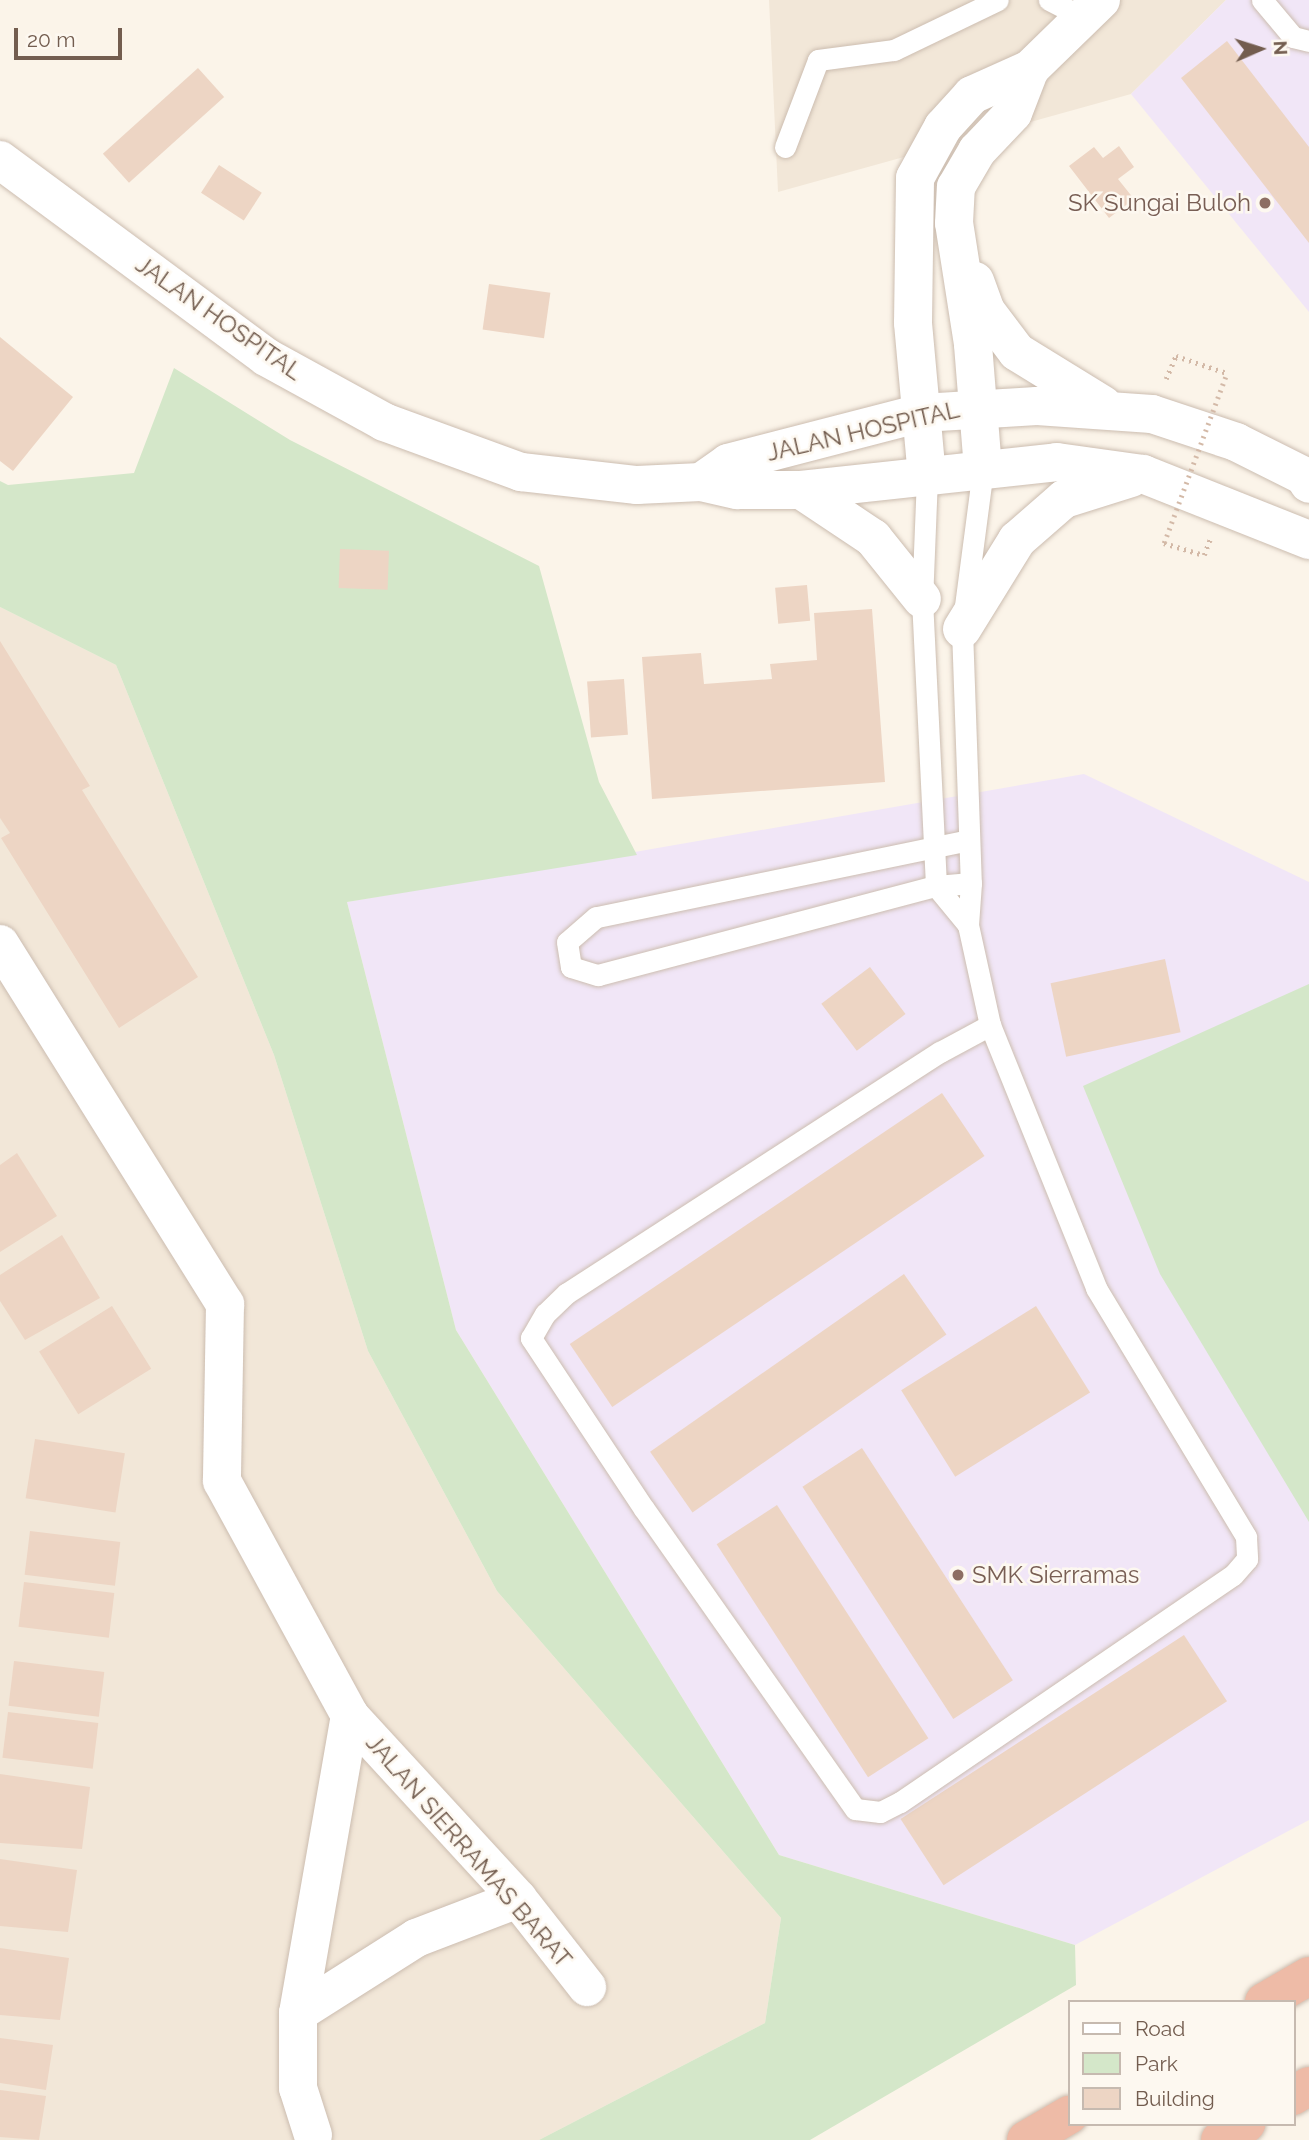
<!DOCTYPE html>
<style>
body{margin:0}
#map{position:relative;width:1309px;height:2140px;overflow:hidden;background:#fbf4e9;font-family:Raleway,sans-serif}
div>[style]{position:absolute}
.residential>*{inset:0;background:#f2e7d8}
.education>*{inset:0;background:#f1e6f7}
.green>*{inset:0;background:#d4e7c9}
.building>*{inset:0;background:#edd5c4;transform-origin:0 0}
.path>*{height:4.5px;margin-top:-2.25px;transform-origin:0;background:repeating-linear-gradient(90deg,#d3b9a7 0 2px,transparent 0 7px)}
.roads{filter:drop-shadow(0 0 2px #ccbdb0) drop-shadow(0 0 2px #ccbdb0)}
.service>*{height:21px;margin:-10.5px;padding:0 10.5px;transform-origin:10.5px;border-radius:10.5px;background:#fff}
.minor>*{height:38px;margin:-19px;padding:0 19px;transform-origin:19px;border-radius:19px;background:#fff}
.secondary>*{height:38px;margin:-19px;padding:0 19px;transform-origin:19px;border-radius:19px;background:#fff}
.motorway>*{height:38px;margin:-19px;padding:0 19px;transform-origin:19px;border-radius:19px;background:#eebba7}
.path-bridge>*{height:4.5px;margin-top:-2.25px;transform-origin:0;background:repeating-linear-gradient(90deg,#d3b9a7 0 2px,transparent 0 7px)}
.dots>*{width:19px;height:19px;translate:-50% -50%;box-sizing:border-box;border:4px solid #fdf8f0;border-radius:50%}
span{translate:-50% -50%;white-space:nowrap;text-align:center;line-height:1.15;-webkit-text-stroke:5px #fdf8f0;paint-order:stroke}
.education-label{font-size:24px;color:#785e54}
.right{translate:-100% -50%;text-align:right}
.left{translate:0 -50%;text-align:left}
.street-label{font-size:24px;color:#735d4f}
.legend{position:absolute;left:1068px;top:2000px;width:228px;height:126px;box-sizing:border-box;background:#fdf8f0;border:2px solid #c6bab0;margin:0;padding:9px 12px;list-style:none;font-size:21px;color:#735d4f}
.legend li{display:flex;align-items:center;gap:14px;height:35px}
.legend b{width:35px;border:2px solid #c6bab0}
.north{position:absolute;left:1225px;top:14px;width:70px;height:70px;-webkit-text-stroke:5px #fdf8f0;paint-order:stroke;rotate:87deg;font-size:19px;font-weight:700;line-height:28px;text-align:center;color:#735d4f}
.north::after{content:'';display:block;margin:auto;width:24px;height:32px;background:#735d4f;clip-path:polygon(50% 0,100% 100%,50% 72%,0 100%)}
.scale{position:absolute;left:14px;top:28px;width:108px;height:32px;box-sizing:border-box;border:4px solid #735d4f;border-top:0;padding-left:9px;font-size:21px;line-height:24px;white-space:nowrap;color:#735d4f;-webkit-text-stroke:5px #fdf8f0;paint-order:stroke}
</style>
<div id="map">
<div class="residential">
<i style="clip-path:polygon(769px 0,1226px 0,1131px 94px,778px 192px)"></i>
<i style="clip-path:polygon(0 607px,116px 665px,274px 1055px,368px 1351px,497px 1591px,781px 1918px,765px 2023px,539px 2140px,0 2140px)"></i>
</div>
<div class="education">
<i style="clip-path:polygon(1226px 0,1309px 0,1309px 312px,1131px 94px)"></i>
<i style="clip-path:polygon(1084px 774px,1309px 882px,1309px 1820px,1075px 1945px,779px 1855px,456px 1330px,347px 902px)"></i>
</div>
<div class="green">
<i style="clip-path:polygon(174px 368px,290px 440px,539px 566px,599px 782px,637px 855px,347px 902px,456px 1330px,779px 1855px,1075px 1945px,1076px 1985px,810px 2140px,539px 2140px,765px 2023px,781px 1918px,497px 1591px,368px 1351px,274px 1055px,116px 665px,0 607px,0 481px,8px 485px,134px 473px)"></i>
<i style="clip-path:polygon(1309px 984px,1309px 1522px,1160px 1274px,1083px 1086px)"></i>
</div>
<div class="building">
<i style="clip-path:polygon(1227px 41px,1309px 147px,1309px 243px,1181px 78px)"></i>
<i style="left:198px;top:68px;width:39px;height:128px;rotate:48deg"></i>
<i style="clip-path:polygon(1119px 146px,1134px 167px,1118px 179px,1134px 199px,1109px 218px,1069px 166px,1094px 147px,1103px 158px)"></i>
<i style="left:219px;top:165px;width:51px;height:33px;rotate:33deg"></i>
<i style="left:489px;top:284px;width:62px;height:46px;rotate:8deg"></i>
<i style="clip-path:polygon(0 337px,73px 397px,13px 471px,0 461px)"></i>
<i style="left:340px;top:549px;width:49px;height:39px;rotate:2deg"></i>
<i style="left:807px;top:585px;width:36px;height:32px;rotate:85deg"></i>
<i style="clip-path:polygon(872px 609px,885px 782px,652px 799px,642px 657px,701px 653px,704px 684px,772px 679px,770px 664px,817px 660px,814px 613px)"></i>
<i style="clip-path:polygon(0 641px,90px 786px,82px 790px,198px 977px,119px 1028px,1px 838px,10px 833px,0 818px)"></i>
<i style="left:624px;top:679px;width:56px;height:37px;rotate:86deg"></i>
<i style="left:1165px;top:959px;width:75px;height:117px;rotate:78deg"></i>
<i style="left:870px;top:967px;width:59px;height:61px;rotate:53deg"></i>
<i style="left:942px;top:1093px;width:76px;height:449px;rotate:56deg"></i>
<i style="clip-path:polygon(17px 1153px,57px 1216px,0 1252px,0 1165px)"></i>
<i style="clip-path:polygon(62px 1235px,100px 1298px,25px 1340px,0 1301px,0 1275px)"></i>
<i style="left:904px;top:1274px;width:74px;height:310px;rotate:55deg"></i>
<i style="left:112px;top:1306px;width:74px;height:86px;rotate:58deg"></i>
<i style="left:1036px;top:1306px;width:102px;height:159px;rotate:58deg"></i>
<i style="left:35px;top:1439px;width:91px;height:60px;rotate:9deg"></i>
<i style="left:862px;top:1448px;width:277px;height:71px;rotate:57deg"></i>
<i style="left:777px;top:1505px;width:278px;height:72px;rotate:57deg"></i>
<i style="left:30px;top:1531px;width:91px;height:44px;rotate:7deg"></i>
<i style="left:24px;top:1582px;width:91px;height:45px;rotate:7deg"></i>
<i style="left:1184px;top:1635px;width:79px;height:338px;rotate:57deg"></i>
<i style="left:14px;top:1661px;width:91px;height:45px;rotate:7deg"></i>
<i style="left:8px;top:1712px;width:91px;height:46px;rotate:7deg"></i>
<i style="clip-path:polygon(0 1774px,90px 1787px,82px 1849px,0 1843px)"></i>
<i style="clip-path:polygon(0 1859px,77px 1870px,68px 1932px,0 1926px)"></i>
<i style="clip-path:polygon(0 1948px,69px 1958px,60px 2020px,0 2015px)"></i>
<i style="clip-path:polygon(0 2038px,53px 2045px,46px 2090px,0 2083px)"></i>
<i style="clip-path:polygon(0 2090px,46px 2096px,39px 2140px,0 2137px)"></i>
</div>
<div class="path">
<i style="left:1166px;top:379px;width:25px;rotate:-67deg"></i>
<i style="left:1176px;top:356px;width:54px;rotate:18.4deg"></i>
<i style="left:1164px;top:543px;width:42px;rotate:16.7deg"></i>
<i style="left:1204px;top:555px;width:17px;rotate:-69deg"></i>
</div>
<div class="roads">
<div class="service">
<i style="left:1049px;top:0;width:38px;rotate:27deg"></i>
<i style="left:1262px;top:0;width:48px;rotate:50deg"></i>
<i style="left:1293px;top:37px;width:16px;rotate:14deg"></i>
<i style="left:785px;top:147px;width:93px;rotate:-69.2deg"></i>
<i style="left:818px;top:60px;width:77px;rotate:-7.5deg"></i>
<i style="left:894px;top:50px;width:115px;rotate:-25.7deg"></i>
<i style="left:983px;top:469px;width:161px;rotate:97.5deg"></i>
<i style="left:962px;top:629px;width:254px;rotate:88deg"></i>
<i style="left:971px;top:883px;width:42px;rotate:94.1deg"></i>
<i style="left:968px;top:925px;width:102px;rotate:77.6deg"></i>
<i style="left:990px;top:1025px;width:284px;rotate:68deg"></i>
<i style="left:1096px;top:1288px;width:291px;rotate:58.9deg"></i>
<i style="left:1246px;top:1537px;width:22px;rotate:87deg"></i>
<i style="left:1247px;top:1559px;width:21px;rotate:131deg"></i>
<i style="left:1233px;top:1575px;width:403px;rotate:145.7deg"></i>
<i style="left:900px;top:1802px;width:22px;rotate:153deg"></i>
<i style="left:880px;top:1812px;width:25px;rotate:-173deg"></i>
<i style="left:855px;top:1809px;width:367px;rotate:-125.1deg"></i>
<i style="left:644px;top:1509px;width:205px;rotate:-123.5deg"></i>
<i style="left:531px;top:1338px;width:28px;rotate:-60deg"></i>
<i style="left:545px;top:1314px;width:30px;rotate:-44deg"></i>
<i style="left:567px;top:1293px;width:444px;rotate:-32.9deg"></i>
<i style="left:940px;top:1052px;width:57px;rotate:-28.4deg"></i>
<i style="left:927px;top:477px;width:122px;rotate:92.3deg"></i>
<i style="left:922px;top:599px;width:287px;rotate:87.2deg"></i>
<i style="left:936px;top:886px;width:50px;rotate:50.6deg"></i>
<i style="left:969px;top:840px;width:381px;rotate:168.3deg"></i>
<i style="left:596px;top:917px;width:38px;rotate:139deg"></i>
<i style="left:567px;top:942px;width:25px;rotate:81deg"></i>
<i style="left:571px;top:967px;width:28px;rotate:17deg"></i>
<i style="left:598px;top:975px;width:350px;rotate:-14.8deg"></i>
<i style="left:936px;top:886px;width:35px;rotate:-5deg"></i>
</div>
<div class="minor">
<i style="left:0;top:944px;width:425px;rotate:58deg"></i>
<i style="left:225px;top:1304px;width:177px;rotate:91deg"></i>
<i style="left:222px;top:1481px;width:268px;rotate:61.4deg"></i>
<i style="left:350px;top:1716px;width:248px;rotate:47.4deg"></i>
<i style="left:518px;top:1899px;width:112px;rotate:51.9deg"></i>
<i style="left:298px;top:2013px;width:140px;rotate:-32.4deg"></i>
<i style="left:416px;top:1938px;width:109px;rotate:-20.9deg"></i>
<i style="left:313px;top:2135px;width:49px;rotate:-107.7deg"></i>
<i style="left:298px;top:2088px;width:75px;rotate:-90deg"></i>
<i style="left:298px;top:2013px;width:302px;rotate:-80.1deg"></i>
</div>
<div class="secondary">
<i style="left:0;top:160px;width:331px;rotate:36.5deg"></i>
<i style="left:266px;top:357px;width:135px;rotate:28.8deg"></i>
<i style="left:384px;top:422px;width:146px;rotate:20.1deg"></i>
<i style="left:521px;top:472px;width:117px;rotate:6.4deg"></i>
<i style="left:637px;top:485px;width:64px;rotate:-2.7deg"></i>
<i style="left:701px;top:482px;width:37px;rotate:13deg"></i>
<i style="left:737px;top:490px;width:64px"></i>
<i style="left:801px;top:490px;width:258px;rotate:-6.2deg"></i>
<i style="left:1057px;top:462px;width:87px;rotate:7.9deg"></i>
<i style="left:1143px;top:474px;width:179px;rotate:21.7deg"></i>
<i style="left:975px;top:281px;width:32px;rotate:70deg"></i>
<i style="left:986px;top:311px;width:51px;rotate:52.9deg"></i>
<i style="left:1017px;top:352px;width:101px;rotate:31.6deg"></i>
<i style="left:983px;top:469px;width:125px;rotate:-94.6deg"></i>
<i style="left:973px;top:344px;width:122px;rotate:-98.9deg"></i>
<i style="left:954px;top:223px;width:36px;rotate:-87deg"></i>
<i style="left:956px;top:187px;width:42px;rotate:-59.7deg"></i>
<i style="left:977px;top:151px;width:52px;rotate:-46.5deg"></i>
<i style="left:1013px;top:113px;width:47px;rotate:-68.9deg"></i>
<i style="left:1030px;top:69px;width:99px;rotate:-44.2deg"></i>
<i style="left:927px;top:477px;width:155px;rotate:-95.2deg"></i>
<i style="left:913px;top:323px;width:145px;rotate:-89.2deg"></i>
<i style="left:915px;top:178px;width:58px;rotate:-61.2deg"></i>
<i style="left:943px;top:127px;width:43px;rotate:-47.8deg"></i>
<i style="left:972px;top:95px;width:64px;rotate:-24.1deg"></i>
<i style="left:701px;top:482px;width:33px;rotate:-35deg"></i>
<i style="left:728px;top:463px;width:200px;rotate:-14.5deg"></i>
<i style="left:922px;top:413px;width:115px;rotate:-3.5deg"></i>
<i style="left:1037px;top:406px;width:115px;rotate:4deg"></i>
<i style="left:1152px;top:414px;width:89px;rotate:18.4deg"></i>
<i style="left:1236px;top:442px;width:76px;rotate:26.6deg"></i>
<i style="left:1304px;top:476px;width:9px;rotate:58deg"></i>
<i style="left:801px;top:490px;width:87px;rotate:33.7deg"></i>
<i style="left:873px;top:538px;width:78px;rotate:51.2deg"></i>
<i style="left:962px;top:629px;width:105px;rotate:-58.3deg"></i>
<i style="left:1017px;top:540px;width:62px;rotate:-41.1deg"></i>
<i style="left:1064px;top:499px;width:70px;rotate:-17.4deg"></i>
</div>
<div class="motorway">
<i style="left:1264px;top:2002px;width:52px;rotate:-30deg"></i>
<i style="left:1293px;top:2096px;width:19px;rotate:-32deg"></i>
<i style="left:1026px;top:2140px;width:50px;rotate:-30.2deg"></i>
<i style="left:1220px;top:2140px;width:31px;rotate:-32deg"></i>
</div>
</div>
<div class="path-bridge">
<i style="left:1164px;top:543px;width:181px;rotate:-69.7deg"></i>
</div>
<div class="dots">
<i style="left:1265px;top:203px;background:#8d6e63"></i>
<i style="left:958px;top:1575px;background:#8d6e63"></i>
</div>
<div class="education-label">
<span class="right" style="left:1251px;top:203px">SK Sungai Buloh</span>
<span class="left" style="left:972px;top:1575px">SMK Sierramas</span>
</div>
<div class="street-label">
<span style="left:219px;top:318px;rotate:35deg">JALAN HOSPITAL</span>
<span style="left:863px;top:431px;rotate:-13deg">JALAN HOSPITAL</span>
<span style="left:469px;top:1851px;rotate:49deg">JALAN SIERRAMAS BARAT</span>
</div>
<ul class="legend">
<li><b style="height:9px;background:#fff"></b>Road</li>
<li><b style="height:19px;background:#d4e7c9"></b>Park</li>
<li><b style="height:19px;background:#edd5c4"></b>Building</li>
</ul>
<div class="north">N</div>
<div class="scale">20 m</div>
</div>
